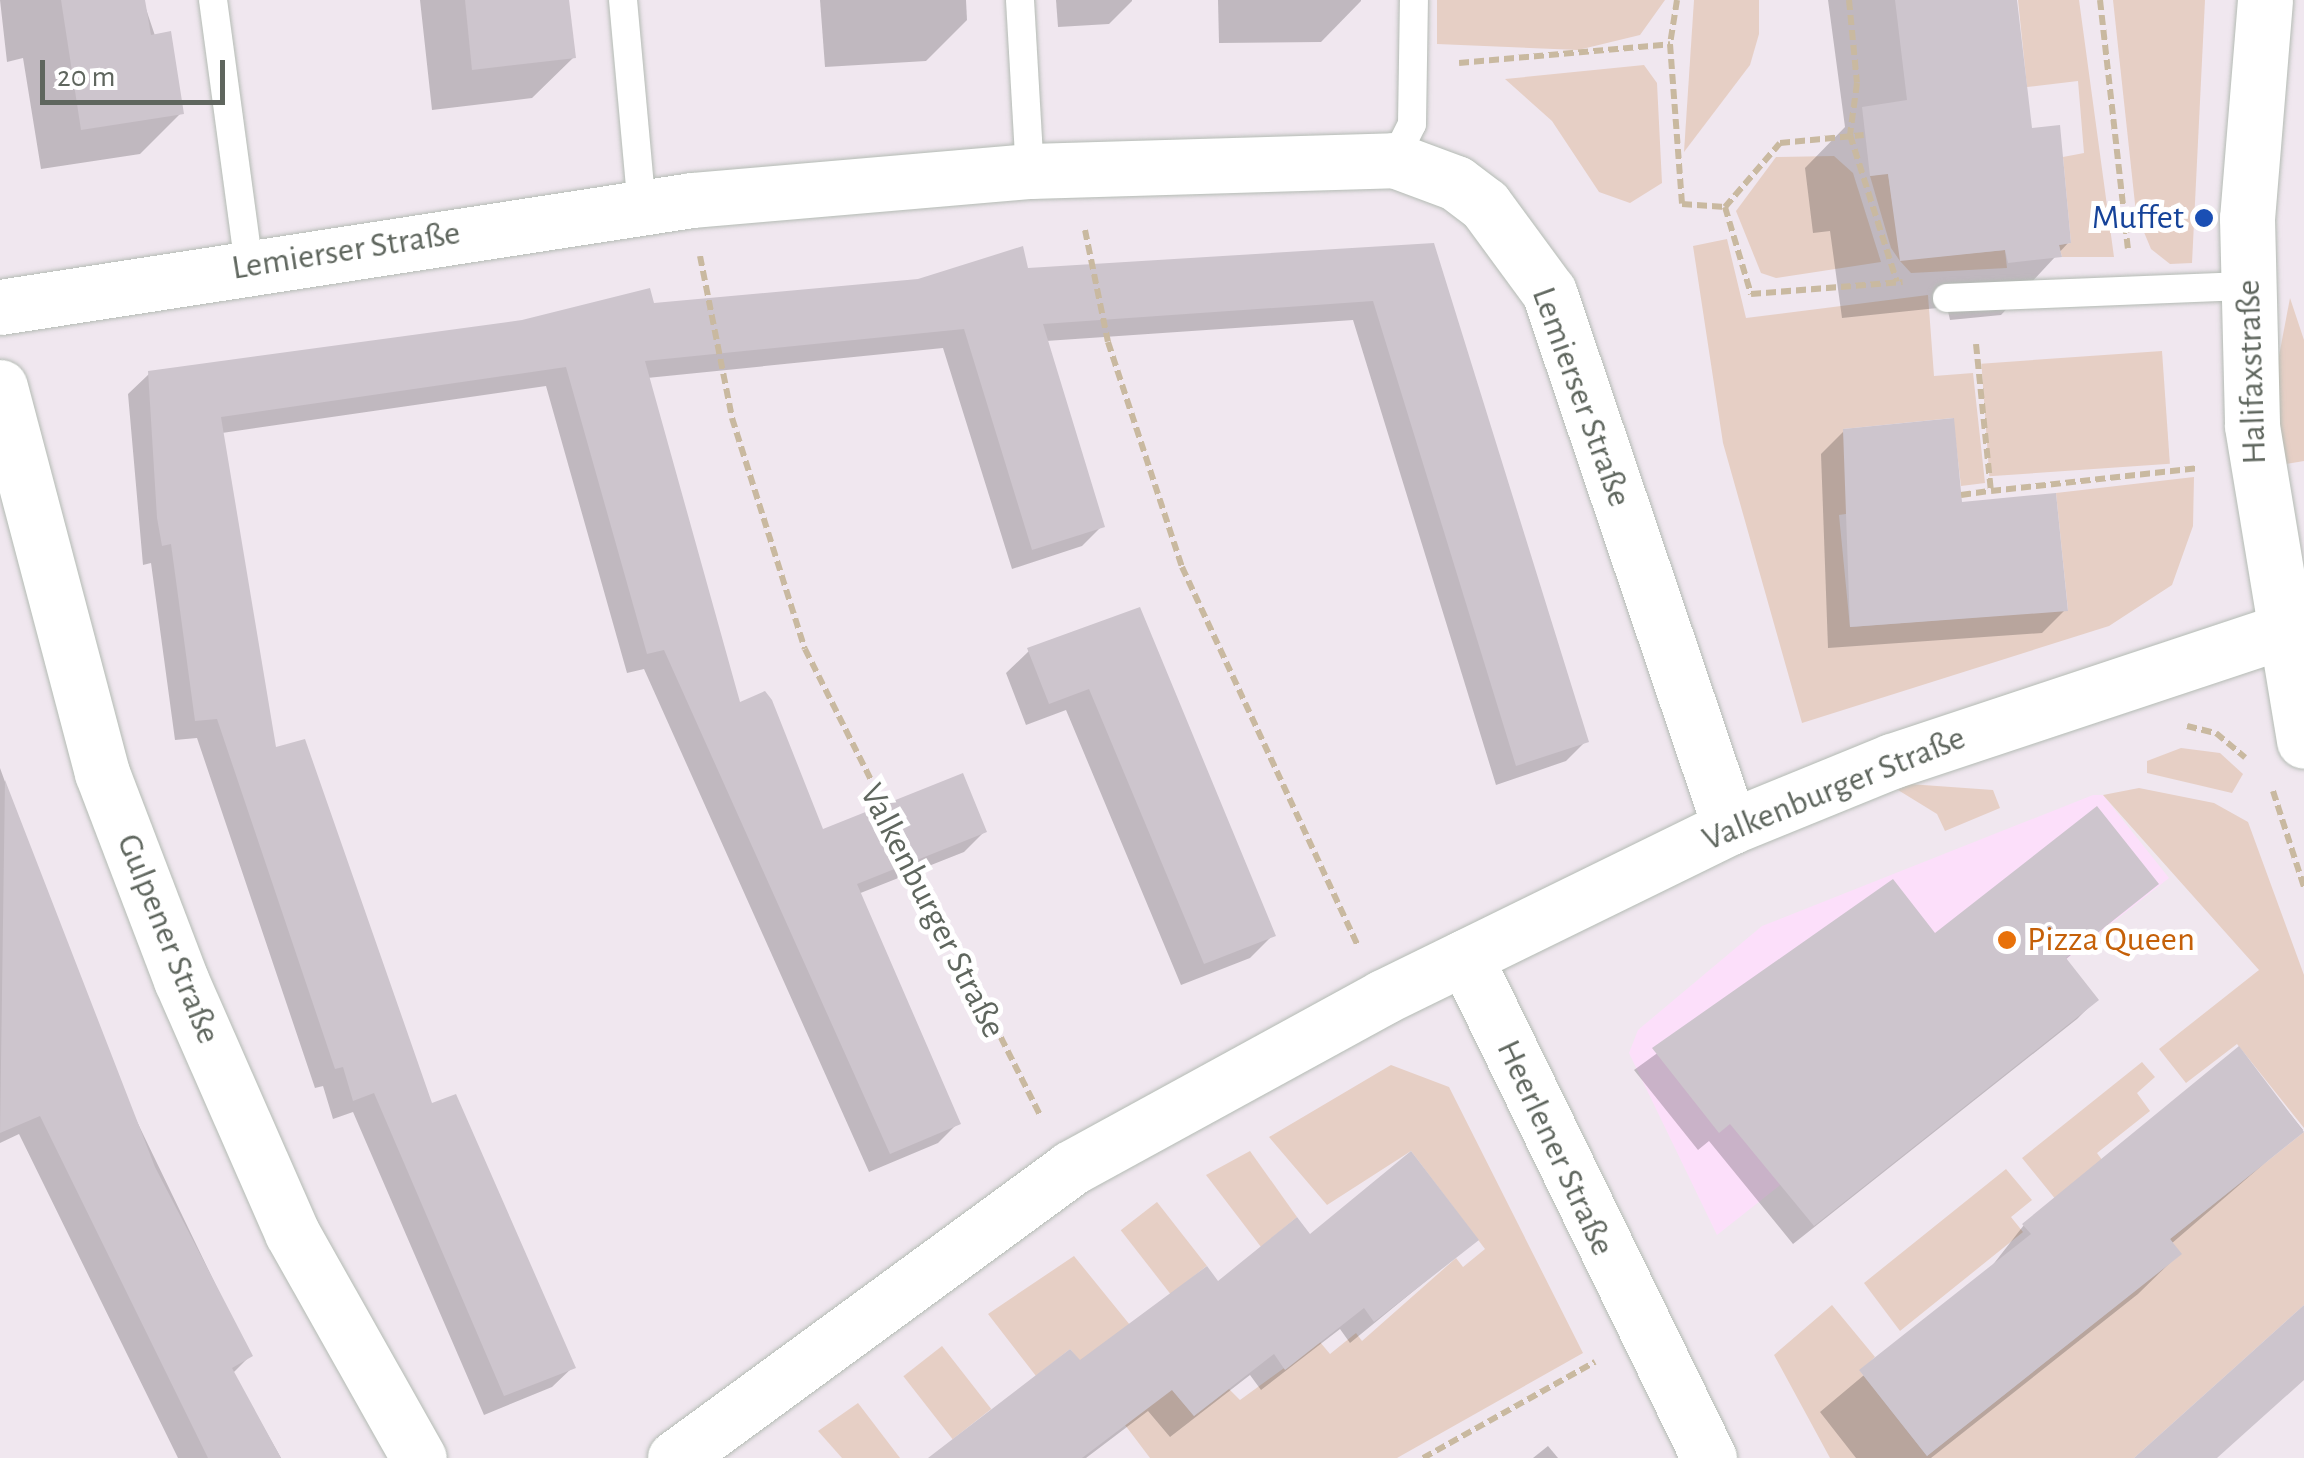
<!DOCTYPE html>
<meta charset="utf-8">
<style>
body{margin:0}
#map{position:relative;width:2304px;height:1458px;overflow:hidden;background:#f0e7ef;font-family:"Alegreya Sans",sans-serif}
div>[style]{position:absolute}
.commercial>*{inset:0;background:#fcdffa}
.green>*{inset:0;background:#e6cfc5;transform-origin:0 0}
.shadow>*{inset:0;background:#0003}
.building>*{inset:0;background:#cdc5cd}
.path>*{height:6px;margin-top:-3px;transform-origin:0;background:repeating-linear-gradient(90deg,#c9b9a0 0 10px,transparent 0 15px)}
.roads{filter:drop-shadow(0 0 2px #b4bbb4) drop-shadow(0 0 2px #b4bbb4)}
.lane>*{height:28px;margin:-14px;padding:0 14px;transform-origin:14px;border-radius:14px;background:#fff}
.street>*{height:55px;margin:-27.5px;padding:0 27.5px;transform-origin:27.5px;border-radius:27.5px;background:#fff}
.secondary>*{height:55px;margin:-27.5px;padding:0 27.5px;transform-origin:27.5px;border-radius:27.5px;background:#fff}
.dots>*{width:28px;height:28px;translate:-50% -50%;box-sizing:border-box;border:5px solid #fff;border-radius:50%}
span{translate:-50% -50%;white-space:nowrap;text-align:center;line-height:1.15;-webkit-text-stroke:10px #fff;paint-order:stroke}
.transit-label{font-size:35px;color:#164399}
.right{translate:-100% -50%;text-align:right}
.street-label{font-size:35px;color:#5f665e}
.food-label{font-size:35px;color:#c56008}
.left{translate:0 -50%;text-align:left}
.scale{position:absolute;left:40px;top:60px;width:185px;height:45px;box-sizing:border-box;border:5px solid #5f665e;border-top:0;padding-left:12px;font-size:30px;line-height:35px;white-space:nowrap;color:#5f665e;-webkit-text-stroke:8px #fff;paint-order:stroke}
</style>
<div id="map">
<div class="commercial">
<i style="clip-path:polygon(2093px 795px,2103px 795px,2169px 878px,1717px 1235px,1629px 1053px,1638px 1030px,1762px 926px)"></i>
</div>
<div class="green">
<i style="clip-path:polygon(1437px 0,1665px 0,1640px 35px,1578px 50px,1437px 44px)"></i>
<i style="clip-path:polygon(1694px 0,1759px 0,1759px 34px,1750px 65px,1684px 152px)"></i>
<i style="clip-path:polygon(2018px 0,2079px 0,2114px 257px,2062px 257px,2059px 245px,2071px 243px,2063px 157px,2084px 153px,2078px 81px,2027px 87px)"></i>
<i style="clip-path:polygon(2113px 0,2205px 0,2192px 263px,2170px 264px,2151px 249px,2136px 213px)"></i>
<i style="clip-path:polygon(1644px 65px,1657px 83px,1662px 183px,1630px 203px,1599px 192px,1552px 121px,1505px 79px)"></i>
<i style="clip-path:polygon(1834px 156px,1853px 173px,1881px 262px,1776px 278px,1761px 273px,1736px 211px,1776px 157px)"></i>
<i style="clip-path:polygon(1888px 173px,1901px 260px,2005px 250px,2007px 268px,1911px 273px,1900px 261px,1891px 248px,1870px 176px)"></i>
<i style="clip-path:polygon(1727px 239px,1746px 318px,1928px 295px,1934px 376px,1973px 373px,1985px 483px,1961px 486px,1953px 418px,1843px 429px,1852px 513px,1839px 515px,1850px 627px,2068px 610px,2056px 493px,2194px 477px,2193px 526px,2172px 585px,2109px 626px,1802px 723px,1723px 443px,1693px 246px)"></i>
<i style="clip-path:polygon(2290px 298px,2304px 340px,2304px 461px,2280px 465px,2278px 361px)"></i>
<i style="left:2162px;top:351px;width:113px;height:181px;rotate:86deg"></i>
<i style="clip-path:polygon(2181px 748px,2220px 753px,2243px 774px,2232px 793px,2147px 773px,2147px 761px)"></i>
<i style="clip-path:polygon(1909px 784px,1993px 790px,2000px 808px,1945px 831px,1937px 814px,1898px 790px)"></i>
<i style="clip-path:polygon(2139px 788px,2214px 803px,2248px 822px,2304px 975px,2304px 1128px,2237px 1044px,2186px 1083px,2159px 1049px,2259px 970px,2103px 795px)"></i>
<i style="clip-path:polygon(2142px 1062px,2155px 1077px,2137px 1093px,2150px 1111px,2097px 1153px,2108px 1168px,2061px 1206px,2022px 1158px)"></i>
<i style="clip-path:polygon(1391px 1065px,1449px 1087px,1583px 1353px,1397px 1458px,1150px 1458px,1125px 1425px,1168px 1385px,1194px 1416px,1229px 1389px,1240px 1400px,1320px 1342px,1330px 1354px,1356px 1333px,1362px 1341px,1456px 1258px,1463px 1267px,1485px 1249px,1411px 1151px,1327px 1205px,1269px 1137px)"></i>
<i style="clip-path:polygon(2304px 1132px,2304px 1305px,2134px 1458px,1830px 1458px,1774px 1355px,1832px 1305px,1875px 1357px,1860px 1371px,1927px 1456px,2181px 1254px,2170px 1239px)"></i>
<i style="clip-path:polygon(1250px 1151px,1297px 1217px,1261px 1247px,1206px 1175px)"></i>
<i style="clip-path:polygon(2006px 1169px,2032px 1200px,2011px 1217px,2023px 1232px,1900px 1331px,1864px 1283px)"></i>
<i style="left:1157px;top:1202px;width:81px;height:46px;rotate:52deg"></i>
<i style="clip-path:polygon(1074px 1256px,1130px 1325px,1095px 1380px,1070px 1349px,1036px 1376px,988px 1314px)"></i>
<i style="left:942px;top:1346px;width:80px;height:49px;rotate:52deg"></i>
<i style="clip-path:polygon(858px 1403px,900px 1458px,842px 1458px,818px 1431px)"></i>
</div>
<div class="shadow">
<i style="clip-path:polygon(0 0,143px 0,181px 113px,140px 154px,41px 169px,23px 58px,7px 62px)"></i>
<i style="clip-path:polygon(402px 0,566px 0,573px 58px,532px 98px,432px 110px,420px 0)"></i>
<i style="clip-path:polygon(820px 0,966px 0,967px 20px,926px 61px,825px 67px)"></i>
<i style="clip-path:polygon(1056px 0,1132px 0,1132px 1px,1109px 24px,1058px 27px)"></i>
<i style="clip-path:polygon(1218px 0,1361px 0,1361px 1px,1321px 42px,1219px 43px)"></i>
<i style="clip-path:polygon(1828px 0,2015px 0,2030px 131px,2069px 242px,2001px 315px,1950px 320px,1947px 307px,1842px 318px,1830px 231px,1813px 233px,1805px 168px,1845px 127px)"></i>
<i style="clip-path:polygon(1432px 245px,1586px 741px,1566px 761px,1496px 785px,1353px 320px,1046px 341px,1102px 526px,1082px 546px,1012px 569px,943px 348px,647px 378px,738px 705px,822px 833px,984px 832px,964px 852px,858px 894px,958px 1123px,938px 1143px,869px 1172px,644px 669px,627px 673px,546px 386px,222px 433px,274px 750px,431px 1106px,573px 1367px,552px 1387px,484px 1415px,353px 1112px,333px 1119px,323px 1086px,315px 1088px,197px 738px,175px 740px,151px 563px,143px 565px,128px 394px,149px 374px,652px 306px)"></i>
<i style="clip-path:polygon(1844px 431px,1960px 505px,2065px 610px,2042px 633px,1828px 648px,1821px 454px)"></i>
<i style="clip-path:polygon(1138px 610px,1273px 935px,1250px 958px,1181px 985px,1066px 710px,1026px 725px,1006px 673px,1029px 651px)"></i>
<i style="clip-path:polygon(0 768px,102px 1049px,250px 1356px,233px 1373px,281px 1458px,178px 1458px,19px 1134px,0 1143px)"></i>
<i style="clip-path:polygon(1892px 883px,1935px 936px,2156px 884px,2065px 960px,2096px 1000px,2077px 1019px,1793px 1244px,1709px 1141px,1698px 1150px,1634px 1070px)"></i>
<i style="clip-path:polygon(2239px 1050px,2303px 1130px,2171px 1244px,2179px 1254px,2138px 1294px,1931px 1458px,1856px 1458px,1820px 1412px,1988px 1271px,2024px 1225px)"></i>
<i style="clip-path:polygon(1309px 1237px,1476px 1240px,1350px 1343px,1340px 1329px,1261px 1390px,1250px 1375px,1170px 1437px,1148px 1411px,1086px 1458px,933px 1458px,1079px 1364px)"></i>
<i style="clip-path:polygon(1548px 1446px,1558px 1458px,1533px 1458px)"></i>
</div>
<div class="building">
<i style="clip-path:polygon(61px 0,145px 0,151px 35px,171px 31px,184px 114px,81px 130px)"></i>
<i style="clip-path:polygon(465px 0,569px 0,576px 58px,472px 70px)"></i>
<i style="clip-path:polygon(1895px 0,2017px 0,2032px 128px,2060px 125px,2071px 243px,2059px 245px,2062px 257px,2008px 263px,2005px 250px,1900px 261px,1888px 174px,1870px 176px,1862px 107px,1907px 100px)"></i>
<i style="clip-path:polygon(1434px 243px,1589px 742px,1516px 766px,1373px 301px,1043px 324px,1105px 527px,1032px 550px,964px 329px,645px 361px,740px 702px,765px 691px,772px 700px,823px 829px,963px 773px,987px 832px,857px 884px,961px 1124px,890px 1154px,664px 650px,647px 654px,566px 367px,221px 417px,276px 747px,305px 739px,432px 1103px,456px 1094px,576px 1368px,504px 1396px,374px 1093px,353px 1101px,343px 1067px,335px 1069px,217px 719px,195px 721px,171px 544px,162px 546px,157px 518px,148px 371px,522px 320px,650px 288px,654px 303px,918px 279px,1023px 246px,1028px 268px)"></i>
<i style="clip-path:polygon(1954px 418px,1962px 502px,2056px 493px,2068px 611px,1850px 627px,1843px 429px)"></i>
<i style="clip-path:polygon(1140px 607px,1276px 936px,1204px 964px,1089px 689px,1049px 704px,1027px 648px)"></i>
<i style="clip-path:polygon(5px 780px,155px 1167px,253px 1356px,232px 1368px,281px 1458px,208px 1458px,40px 1116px,0 1133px)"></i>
<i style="clip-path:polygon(2097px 806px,2159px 884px,2066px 958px,2099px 1000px,1814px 1226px,1730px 1124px,1719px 1133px,1652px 1048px,1893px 879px,1935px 933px)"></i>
<i style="clip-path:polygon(2239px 1046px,2304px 1132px,2170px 1239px,2182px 1254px,1927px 1456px,1859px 1370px,2031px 1234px,2022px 1224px)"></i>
<i style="clip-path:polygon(1411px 1151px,1479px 1240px,1374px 1322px,1364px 1308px,1285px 1370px,1274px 1354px,1194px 1416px,1172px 1390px,1082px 1458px,928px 1458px,1070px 1349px,1080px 1360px,1207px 1266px,1218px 1281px,1297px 1217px,1310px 1234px)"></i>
<i style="clip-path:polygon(2304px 1305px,2304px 1380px,2217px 1458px,2134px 1458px)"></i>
</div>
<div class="path">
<i style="left:1677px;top:0;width:45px;rotate:99deg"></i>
<i style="left:1670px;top:44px;width:160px;rotate:85.7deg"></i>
<i style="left:1682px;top:204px;width:43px;rotate:4deg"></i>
<i style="left:1849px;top:0;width:83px;rotate:84.5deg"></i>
<i style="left:1857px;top:83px;width:52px;rotate:97.7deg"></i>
<i style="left:1850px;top:135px;width:154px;rotate:72.3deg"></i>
<i style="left:2100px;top:0;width:250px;rotate:83.6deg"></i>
<i style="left:1459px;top:63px;width:212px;rotate:-5.1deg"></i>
<i style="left:1725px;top:207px;width:91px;rotate:73.4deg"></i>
<i style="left:1751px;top:294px;width:152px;rotate:-4.5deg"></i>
<i style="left:1725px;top:207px;width:84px;rotate:-49.3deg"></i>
<i style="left:1780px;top:143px;width:84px;rotate:-5.4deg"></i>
<i style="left:1085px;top:230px;width:114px;rotate:78.4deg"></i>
<i style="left:1108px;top:342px;width:237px;rotate:71.8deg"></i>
<i style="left:1182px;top:567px;width:416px;rotate:65.1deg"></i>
<i style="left:700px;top:256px;width:165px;rotate:78.8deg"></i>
<i style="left:732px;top:418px;width:242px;rotate:72.5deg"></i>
<i style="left:805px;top:649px;width:524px;rotate:63.24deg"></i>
<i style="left:1976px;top:344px;width:148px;rotate:84.2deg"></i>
<i style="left:1991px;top:491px;width:209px;rotate:-6.3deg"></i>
<i style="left:1961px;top:495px;width:30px;rotate:-8deg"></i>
<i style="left:2187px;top:726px;width:30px;rotate:14deg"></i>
<i style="left:2216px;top:733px;width:38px;rotate:40deg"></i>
<i style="left:2273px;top:791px;width:101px;rotate:72.1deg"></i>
<i style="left:1423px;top:1458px;width:197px;rotate:-29.2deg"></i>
</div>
<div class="roads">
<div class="lane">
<i style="left:213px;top:0;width:267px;rotate:82.3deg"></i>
<i style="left:623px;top:0;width:208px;rotate:84.8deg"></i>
<i style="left:1020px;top:0;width:171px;rotate:86.7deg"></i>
<i style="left:1394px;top:160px;width:40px;rotate:-63.4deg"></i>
<i style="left:1412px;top:124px;width:124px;rotate:-89.1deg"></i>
<i style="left:1947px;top:298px;width:302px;rotate:-2.3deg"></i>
</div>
<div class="street">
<i style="left:0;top:307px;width:700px;rotate:-8.79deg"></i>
<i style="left:692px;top:200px;width:339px;rotate:-4.9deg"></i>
<i style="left:1030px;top:171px;width:364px;rotate:-1.7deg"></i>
<i style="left:1394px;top:160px;width:66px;rotate:20.4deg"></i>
<i style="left:1456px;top:183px;width:36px;rotate:37deg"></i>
<i style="left:1485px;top:205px;width:108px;rotate:53.7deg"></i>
<i style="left:1549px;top:292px;width:565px;rotate:71.31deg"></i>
<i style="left:0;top:387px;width:399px;rotate:75.2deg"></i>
<i style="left:102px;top:773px;width:222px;rotate:69.1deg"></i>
<i style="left:181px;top:980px;width:276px;rotate:66.3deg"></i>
<i style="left:292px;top:1233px;width:258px;rotate:60.6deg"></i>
<i style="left:1465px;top:957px;width:557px;rotate:64.03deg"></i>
</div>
<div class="secondary">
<i style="left:2265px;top:0;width:219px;rotate:94.7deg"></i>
<i style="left:2247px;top:218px;width:208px;rotate:88.6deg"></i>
<i style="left:2252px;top:426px;width:319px;rotate:80.6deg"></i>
<i style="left:675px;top:1458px;width:491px;rotate:-36.2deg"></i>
<i style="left:1071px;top:1168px;width:356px;rotate:-28.7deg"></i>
<i style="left:1383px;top:997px;width:386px;rotate:-26.1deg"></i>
<i style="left:1730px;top:827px;width:175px;rotate:-22.2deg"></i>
<i style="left:1892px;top:761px;width:434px;rotate:-18.4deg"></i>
</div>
</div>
<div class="dots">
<i style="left:2204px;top:218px;background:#1a4fb4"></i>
<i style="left:2007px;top:940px;background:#e8710a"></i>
</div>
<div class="transit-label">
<span class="right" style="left:2184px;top:218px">Muffet</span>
</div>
<div class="street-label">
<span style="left:346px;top:251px;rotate:-9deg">Lemierser Straße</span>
<span style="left:2252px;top:372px;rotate:-92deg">Halifaxstraße</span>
<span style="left:1581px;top:397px;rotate:70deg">Lemierser Straße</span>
<span style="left:1834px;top:789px;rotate:-22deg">Valkenburger Straße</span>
<span style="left:932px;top:911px;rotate:63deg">Valkenburger Straße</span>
<span style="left:168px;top:939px;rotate:68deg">Gulpener Straße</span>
<span style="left:1555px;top:1148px;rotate:65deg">Heerlener Straße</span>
</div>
<div class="food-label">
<span class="left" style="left:2027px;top:940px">Pizza Queen</span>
</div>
<div class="scale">20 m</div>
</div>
